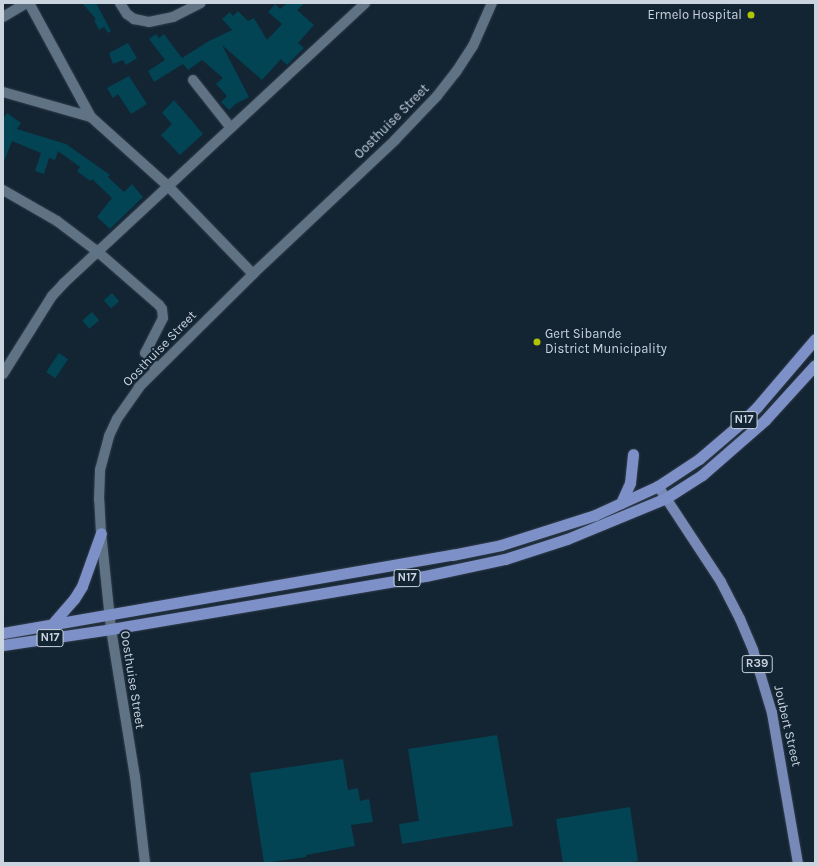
<!DOCTYPE html>
<style>
body{margin:0}
#map{position:relative;width:818px;height:866px;overflow:hidden;background:#132433;font-family:Karla,sans-serif}
div>[style]{position:absolute}
.building>*{inset:0;background:#024454;transform-origin:0 0}
.roads{filter:drop-shadow(0 0 1px #313d4a) drop-shadow(0 0 1px #313d4a)}
.minor>*{height:10px;margin:-5px;padding:0 5px;transform-origin:5px;border-radius:5px;background:#607385}
.primary>*{height:10px;margin:-5px;padding:0 5px;transform-origin:5px;border-radius:5px;background:#7789b7}
.trunk>*{height:11px;margin:-5.5px;padding:0 5.5px;transform-origin:5.5px;border-radius:5.5px;background:#7e90c8}
.dots>*{width:11px;height:11px;translate:-50% -50%;box-sizing:border-box;border:2px solid #132433;border-radius:50%}
span{translate:-50% -50%;white-space:nowrap;text-align:center;line-height:1.15;-webkit-text-stroke:4px #132433;paint-order:stroke}
.shield-label span{padding:1px 3px;background:#132433;border:1px solid;border-radius:3px;-webkit-text-stroke-width:0}
.shield-label{font-size:12px;color:#c9d4de;font-weight:700}
.poi-label{font-size:13px;color:#c9d4de}
.right{translate:-100% -50%;text-align:right}
.left{translate:0 -50%;text-align:left}
.street-label{font-size:13px;color:#c9d4de}
.frame{position:absolute;inset:0;border:4px solid #c9d4de;pointer-events:none}
</style>
<div id="map">
<div class="building">
<i style="clip-path:polygon(82px 3px,96px 3px,111px 31px,108px 33px,104px 27px,99px 30px,94px 20px,96px 19px)"></i>
<i style="clip-path:polygon(287px 3px,305px 3px,297px 10px,314px 25px,298px 43px,304px 48px,287px 65px,281px 59px,262px 80px,222px 45px,249px 97px,237px 103px,229px 110px,221px 102px,227px 96px,216px 84px,223px 78px,202px 60px,188px 70px,183px 64px,154px 82px,148px 71px,165px 60px,149px 39px,156px 34px,159px 38px,164px 34px,182px 58px,209px 41px,232px 30px,222px 19px,230px 12px,233px 16px,238px 11px,248px 21px,254px 18px,267px 40px,282px 24px,268px 12px,275px 4px,280px 9px)"></i>
<i style="clip-path:polygon(128px 43px,137px 58px,126px 65px,123px 60px,113px 64px,109px 53px)"></i>
<i style="clip-path:polygon(129px 76px,147px 104px,131px 114px,118px 94px,113px 98px,107px 88px)"></i>
<i style="clip-path:polygon(174px 100px,203px 134px,180px 155px,161px 135px,172px 124px,162px 113px)"></i>
<i style="clip-path:polygon(7px 113px,21px 123px,17px 129px,66px 144px,110px 175px,108px 177px,124px 192px,132px 184px,143px 197px,110px 229px,97px 217px,112px 198px,92px 179px,90px 181px,77px 171px,80px 167px,58px 151px,55px 160px,49px 158px,44px 174px,35px 171px,41px 153px,12px 141px,3px 164px,3px 119px)"></i>
<i style="left:112px;top:293px;width:11px;height:11px;rotate:49deg"></i>
<i style="left:92px;top:312px;width:11px;height:13px;rotate:49deg"></i>
<i style="left:59px;top:353px;width:11px;height:23px;rotate:34deg"></i>
<i style="clip-path:polygon(497px 735px,513px 826px,402px 844px,399px 824px,419px 821px,408px 749px)"></i>
<i style="clip-path:polygon(343px 759px,348px 790px,358px 788px,360px 801px,369px 799px,373px 822px,351px 825px,355px 846px,306px 855px,306px 857px,264px 863px,250px 773px)"></i>
<i style="clip-path:polygon(630px 807px,638px 861px,625px 863px,563px 863px,556px 819px)"></i>
</div>
<div class="roads">
<div class="minor">
<i style="left:29px;top:3px;width:130px;rotate:61.5deg"></i>
<i style="left:91px;top:117px;width:103px;rotate:41.9deg"></i>
<i style="left:168px;top:186px;width:122px;rotate:46deg"></i>
<i style="left:120px;top:3px;width:13px;rotate:58deg"></i>
<i style="left:127px;top:14px;width:9px;rotate:36deg"></i>
<i style="left:134px;top:19px;width:15px;rotate:11deg"></i>
<i style="left:149px;top:22px;width:25px;rotate:-12deg"></i>
<i style="left:173px;top:17px;width:31px;rotate:-27deg"></i>
<i style="left:3px;top:17px;width:27px;rotate:-31deg"></i>
<i style="left:193px;top:80px;width:61px;rotate:51.6deg"></i>
<i style="left:3px;top:92px;width:91px;rotate:15.9deg"></i>
<i style="left:3px;top:190px;width:62px;rotate:29.9deg"></i>
<i style="left:57px;top:221px;width:51px;rotate:37.1deg"></i>
<i style="left:98px;top:252px;width:81px;rotate:41deg"></i>
<i style="left:159px;top:305px;width:5px;rotate:53deg"></i>
<i style="left:162px;top:309px;width:9px;rotate:84deg"></i>
<i style="left:163px;top:318px;width:39px;rotate:117deg"></i>
<i style="left:145px;top:353px;width:19px;rotate:55deg"></i>
<i style="left:3px;top:374px;width:92px;rotate:-57.9deg"></i>
<i style="left:52px;top:296px;width:18px;rotate:-47deg"></i>
<i style="left:64px;top:283px;width:411px;rotate:-42.9deg"></i>
<i style="left:145px;top:863px;width:87px;rotate:-96.6deg"></i>
<i style="left:135px;top:777px;width:150px;rotate:-99.2deg"></i>
<i style="left:111px;top:629px;width:97px;rotate:-95.9deg"></i>
<i style="left:101px;top:533px;width:33px;rotate:-93deg"></i>
<i style="left:99px;top:500px;width:30px;rotate:-88deg"></i>
<i style="left:100px;top:470px;width:35px;rotate:-75deg"></i>
<i style="left:109px;top:436px;width:19px;rotate:-65deg"></i>
<i style="left:117px;top:419px;width:39px;rotate:-55deg"></i>
<i style="left:139px;top:387px;width:161px;rotate:-44.7deg"></i>
<i style="left:253px;top:274px;width:195px;rotate:-43.3deg"></i>
<i style="left:395px;top:140px;width:61px;rotate:-46.3deg"></i>
<i style="left:437px;top:96px;width:31px;rotate:-52deg"></i>
<i style="left:456px;top:72px;width:31px;rotate:-57deg"></i>
<i style="left:473px;top:46px;width:47px;rotate:-66.2deg"></i>
</div>
<div class="primary">
<i style="left:658px;top:486px;width:115px;rotate:56.7deg"></i>
<i style="left:721px;top:582px;width:42px;rotate:62.8deg"></i>
<i style="left:740px;top:619px;width:34px;rotate:67deg"></i>
<i style="left:753px;top:650px;width:66px;rotate:73.2deg"></i>
<i style="left:772px;top:713px;width:152px;rotate:80.2deg"></i>
</div>
<div class="trunk">
<i style="left:621px;top:503px;width:22px;rotate:-66deg"></i>
<i style="left:630px;top:483px;width:29px;rotate:-84deg"></i>
<i style="left:53px;top:623px;width:32px;rotate:-49deg"></i>
<i style="left:74px;top:599px;width:15px;rotate:-58deg"></i>
<i style="left:82px;top:586px;width:56px;rotate:-70.3deg"></i>
<i style="left:3px;top:633px;width:456px;rotate:-9.9deg"></i>
<i style="left:452px;top:555px;width:50px;rotate:-11.5deg"></i>
<i style="left:501px;top:545px;width:99px;rotate:-17.7deg"></i>
<i style="left:595px;top:515px;width:69px;rotate:-24.7deg"></i>
<i style="left:658px;top:486px;width:49px;rotate:-33.4deg"></i>
<i style="left:699px;top:459px;width:54px;rotate:-40.5deg"></i>
<i style="left:740px;top:424px;width:24px;rotate:-45deg"></i>
<i style="left:757px;top:407px;width:89px;rotate:-49.5deg"></i>
<i style="left:3px;top:645px;width:109px;rotate:-8.4deg"></i>
<i style="left:111px;top:629px;width:318px;rotate:-9.6deg"></i>
<i style="left:425px;top:576px;width:82px;rotate:-12deg"></i>
<i style="left:505px;top:559px;width:65px;rotate:-17.9deg"></i>
<i style="left:567px;top:539px;width:107px;rotate:-22.5deg"></i>
<i style="left:666px;top:498px;width:43px;rotate:-32.6deg"></i>
<i style="left:702px;top:475px;width:84px;rotate:-41.1deg"></i>
<i style="left:765px;top:420px;width:74px;rotate:-47.7deg"></i>
</div>
</div>
<div class="dots">
<i style="left:751px;top:15px;background:#b1c500"></i>
<i style="left:537px;top:342px;background:#b1c500"></i>
</div>
<div class="shield-label">
<span style="left:744px;top:420px">N17</span>
<span style="left:407px;top:578px">N17</span>
<span style="left:50px;top:638px">N17</span>
<span style="left:757px;top:664px">R39</span>
</div>
<div class="poi-label">
<span class="right" style="left:742px;top:15px">Ermelo Hospital</span>
<span class="left" style="left:545px;top:342px">Gert Sibande<br>District Municipality</span>
</div>
<div class="street-label">
<span style="left:392px;top:122px;rotate:-45deg">Oosthuise Street</span>
<span style="left:160px;top:349px;rotate:-46deg">Oosthuise Street</span>
<span style="left:132px;top:680px;rotate:81deg">Oosthuise Street</span>
<span style="left:787px;top:726px;rotate:77deg">Joubert Street</span>
</div>
<div class="frame"></div>
</div>
